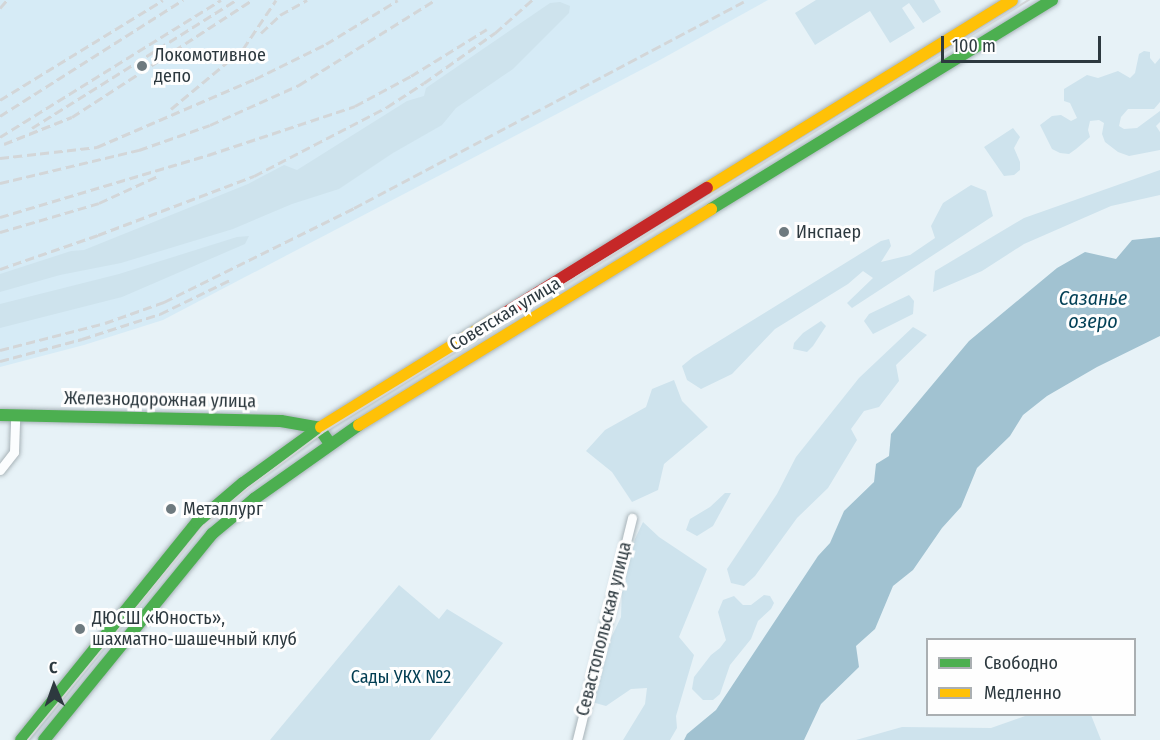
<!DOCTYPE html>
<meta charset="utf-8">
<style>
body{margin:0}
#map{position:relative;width:1160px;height:740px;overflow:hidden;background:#e7f2f7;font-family:"Fira Sans Condensed",sans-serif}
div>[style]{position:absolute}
.built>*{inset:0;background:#d6ebf6}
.green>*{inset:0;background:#cee3ed}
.water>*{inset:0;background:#a1c2d1}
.roads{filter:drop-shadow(0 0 2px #a8b3b8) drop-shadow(0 0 2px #a8b3b8)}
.street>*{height:9px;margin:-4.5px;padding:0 4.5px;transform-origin:4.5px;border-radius:4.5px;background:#fbfdfe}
.fast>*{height:12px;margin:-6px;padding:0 6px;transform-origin:6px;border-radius:6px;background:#4caf50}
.slow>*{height:12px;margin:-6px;padding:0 6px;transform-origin:6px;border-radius:6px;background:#ffc107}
.jam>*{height:12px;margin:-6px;padding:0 6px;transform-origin:6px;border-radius:6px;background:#c62828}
.tram>*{height:1.5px;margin:-0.75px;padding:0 0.75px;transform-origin:0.75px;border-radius:0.75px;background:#d3d6d8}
.rail>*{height:3px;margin-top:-1.5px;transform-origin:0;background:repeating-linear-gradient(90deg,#d3d6d8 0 9px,transparent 0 13.5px)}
.dots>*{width:16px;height:16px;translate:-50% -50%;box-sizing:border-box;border:3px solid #fefefe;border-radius:50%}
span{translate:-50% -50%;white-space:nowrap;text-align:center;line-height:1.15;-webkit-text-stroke:6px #fefefe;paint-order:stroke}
.poi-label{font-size:18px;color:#2d393f}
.left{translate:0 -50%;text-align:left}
.street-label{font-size:18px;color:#2d393f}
.park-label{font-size:18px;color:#003c51}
.water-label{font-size:20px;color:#013f55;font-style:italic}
.legend{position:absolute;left:926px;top:638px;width:210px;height:78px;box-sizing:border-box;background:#fefefe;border:2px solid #aaafb2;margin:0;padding:8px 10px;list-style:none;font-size:18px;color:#2d393f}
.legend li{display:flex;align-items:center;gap:12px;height:30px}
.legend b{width:30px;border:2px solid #aaafb2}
.north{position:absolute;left:24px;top:656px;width:60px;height:60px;-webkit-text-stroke:4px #fefefe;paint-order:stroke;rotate:358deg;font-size:16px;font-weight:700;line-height:24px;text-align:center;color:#2d393f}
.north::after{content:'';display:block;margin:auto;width:21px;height:27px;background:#2d393f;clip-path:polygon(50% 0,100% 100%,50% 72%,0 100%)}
.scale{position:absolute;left:941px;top:36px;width:160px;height:27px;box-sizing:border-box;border:3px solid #2d393f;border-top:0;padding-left:8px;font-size:18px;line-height:21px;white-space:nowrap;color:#2d393f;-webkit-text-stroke:4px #fefefe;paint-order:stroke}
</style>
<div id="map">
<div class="built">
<i style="clip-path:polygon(0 0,768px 0,658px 61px,163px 320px,84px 345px,0 367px)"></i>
</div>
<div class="green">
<i style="clip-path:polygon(816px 0,934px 0,941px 12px,923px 23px,909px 3px,902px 8px,915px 28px,890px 43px,870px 11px,815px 45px,795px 13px)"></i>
<i style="clip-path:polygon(560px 2px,570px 6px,569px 13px,513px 69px,456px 108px,442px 125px,393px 153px,339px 189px,292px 204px,233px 229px,121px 263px,60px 275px,0 292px,0 274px,71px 251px,84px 250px,248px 184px,284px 165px,297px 170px,407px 101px,424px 96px,426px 88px,550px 3px)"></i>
<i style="clip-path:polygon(1144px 51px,1150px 52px,1150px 58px,1155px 64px,1160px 58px,1160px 102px,1154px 109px,1128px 109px,1121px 117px,1119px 126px,1124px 129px,1137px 128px,1160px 111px,1160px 122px,1156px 126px,1160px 132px,1160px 150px,1129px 156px,1118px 152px,1105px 142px,1102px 134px,1104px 123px,1099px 120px,1090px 121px,1088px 130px,1090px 137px,1076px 149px,1069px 154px,1060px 153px,1052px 149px,1040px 125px,1052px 116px,1061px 115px,1071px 121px,1077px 118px,1070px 103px,1064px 101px,1064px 89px,1087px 75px,1098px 78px,1118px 71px,1130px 78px,1135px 73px,1139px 54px)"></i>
<i style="clip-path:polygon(1013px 128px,1020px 137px,1014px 148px,1020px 162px,1020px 170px,1014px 175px,1004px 176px,984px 147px)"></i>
<i style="clip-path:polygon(1160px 170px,1160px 195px,1111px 206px,1024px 244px,982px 271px,933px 292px,935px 271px,1024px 218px)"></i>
<i style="clip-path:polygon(971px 185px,986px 191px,993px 216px,852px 308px,847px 303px,873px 278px,863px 271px,848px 284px,775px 329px,732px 374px,701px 389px,687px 380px,682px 366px,693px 357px,881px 241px,889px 239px,891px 246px,881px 262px,910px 255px,935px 238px,931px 226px,943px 203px)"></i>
<i style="clip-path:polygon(249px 236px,245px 244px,122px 297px,0 328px,0 304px,119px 274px,237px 237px)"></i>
<i style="clip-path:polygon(909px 295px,914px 301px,913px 314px,873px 334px,864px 321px,869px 314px)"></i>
<i style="clip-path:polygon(821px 321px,826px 326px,813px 346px,807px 352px,793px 349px,794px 343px,803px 333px)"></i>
<i style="clip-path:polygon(913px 327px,927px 335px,896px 365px,899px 381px,879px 407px,864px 411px,851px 429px,857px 440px,828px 488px,797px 518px,755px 576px,744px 586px,731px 583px,727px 569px,777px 494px,796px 457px,859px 378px)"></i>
<i style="clip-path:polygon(674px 380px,682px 401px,708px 427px,664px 464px,658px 490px,632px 502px,612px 472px,586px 451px,605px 430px,646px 407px,652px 389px)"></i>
<i style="clip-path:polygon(725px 493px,731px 493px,713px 526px,697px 536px,686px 530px,690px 519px,710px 507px)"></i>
<i style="clip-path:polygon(643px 522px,659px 537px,707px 569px,679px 637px,694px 655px,676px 716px,677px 728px,670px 740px,623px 740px,645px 704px,647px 688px,631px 689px,606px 706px,592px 702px,611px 638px,621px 617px,622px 588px,635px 539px)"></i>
<i style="clip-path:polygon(399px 585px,439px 619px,447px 609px,503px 643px,430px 740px,270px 740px)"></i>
<i style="clip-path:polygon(764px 595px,770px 596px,774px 603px,771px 609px,758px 621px,751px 639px,730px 665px,720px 694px,713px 700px,703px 700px,692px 689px,694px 677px,711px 655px,720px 648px,726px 640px,718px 612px,723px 600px,734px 596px,743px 605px,751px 605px)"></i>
<i style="clip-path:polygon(1028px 715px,1091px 715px,1101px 740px,856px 740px,902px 727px,991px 728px)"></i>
</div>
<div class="water">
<i style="clip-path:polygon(1160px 237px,1160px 336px,1097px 367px,1047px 396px,1023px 415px,1010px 436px,977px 468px,961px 507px,942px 528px,913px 570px,893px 586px,875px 629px,856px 646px,859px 667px,821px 704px,804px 740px,684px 740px,687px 734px,716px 710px,818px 556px,830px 543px,844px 511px,874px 482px,876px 464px,889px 456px,891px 434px,969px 341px,1057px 268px,1085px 252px,1116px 259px,1132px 240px)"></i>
</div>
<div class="roads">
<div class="street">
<i style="left:0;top:470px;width:23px;rotate:-52deg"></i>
<i style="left:14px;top:452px;width:37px;rotate:-88deg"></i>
<i style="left:577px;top:740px;width:229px;rotate:-76.1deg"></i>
</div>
<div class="fast">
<i style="left:711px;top:209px;width:400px;rotate:-31.5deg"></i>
<i style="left:0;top:415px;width:281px;rotate:1.2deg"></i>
<i style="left:281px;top:421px;width:39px;rotate:10deg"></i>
<i style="left:319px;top:428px;width:19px;rotate:55deg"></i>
<i style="left:21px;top:740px;width:280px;rotate:-51.1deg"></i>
<i style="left:197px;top:522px;width:60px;rotate:-40.3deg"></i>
<i style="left:243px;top:483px;width:96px;rotate:-35.7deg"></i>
<i style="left:44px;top:740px;width:266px;rotate:-50.8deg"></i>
<i style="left:212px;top:534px;width:55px;rotate:-39.8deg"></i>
<i style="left:254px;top:499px;width:128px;rotate:-35.2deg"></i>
</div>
<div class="slow">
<i style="left:707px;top:188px;width:358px;rotate:-31.6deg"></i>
<i style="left:359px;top:425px;width:413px;rotate:-31.5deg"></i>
<i style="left:321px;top:427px;width:207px;rotate:-31.8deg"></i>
</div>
<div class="jam">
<i style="left:497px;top:318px;width:247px;rotate:-31.8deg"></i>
</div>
</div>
<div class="tram">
<i style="left:28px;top:740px;width:277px;rotate:-50.6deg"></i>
<i style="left:204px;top:526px;width:57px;rotate:-40.7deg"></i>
<i style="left:247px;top:489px;width:94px;rotate:-36.7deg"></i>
<i style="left:322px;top:433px;width:829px;rotate:-31.49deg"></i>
</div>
<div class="rail">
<i style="left:0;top:8px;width:11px;rotate:-49deg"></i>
<i style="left:261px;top:33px;width:26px;rotate:-43deg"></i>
<i style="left:280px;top:15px;width:31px;rotate:-29deg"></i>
<i style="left:0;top:100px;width:191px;rotate:-31.5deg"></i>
<i style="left:171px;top:109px;width:94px;rotate:-39.8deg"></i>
<i style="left:243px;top:49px;width:59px;rotate:-56deg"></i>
<i style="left:0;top:116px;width:217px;rotate:-32.4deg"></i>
<i style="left:32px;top:128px;width:241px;rotate:-32.1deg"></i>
<i style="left:0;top:137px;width:260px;rotate:-31.8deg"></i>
<i style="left:4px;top:144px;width:73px;rotate:-21.7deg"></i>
<i style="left:72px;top:117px;width:215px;rotate:-33deg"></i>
<i style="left:0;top:158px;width:98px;rotate:-6.5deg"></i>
<i style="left:97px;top:147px;width:172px;rotate:-23.3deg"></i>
<i style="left:255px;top:79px;width:79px;rotate:-26.2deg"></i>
<i style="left:326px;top:44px;width:84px;rotate:-31.4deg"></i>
<i style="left:0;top:183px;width:143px;rotate:-13.4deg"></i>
<i style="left:139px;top:150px;width:75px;rotate:-19.4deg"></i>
<i style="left:210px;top:125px;width:98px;rotate:-24.2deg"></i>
<i style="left:299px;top:85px;width:160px;rotate:-32deg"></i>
<i style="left:0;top:217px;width:217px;rotate:-16.6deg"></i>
<i style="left:208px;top:155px;width:155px;rotate:-18.4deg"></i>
<i style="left:355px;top:106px;width:64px;rotate:-28.2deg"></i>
<i style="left:411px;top:76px;width:89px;rotate:-31.7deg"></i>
<i style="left:0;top:232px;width:103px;rotate:-16.3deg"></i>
<i style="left:99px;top:203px;width:65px;rotate:-24.6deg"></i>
<i style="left:0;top:269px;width:104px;rotate:-19.1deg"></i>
<i style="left:98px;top:235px;width:167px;rotate:-20.7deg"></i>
<i style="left:254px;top:176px;width:150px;rotate:-27.4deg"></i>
<i style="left:387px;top:107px;width:44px;rotate:-33deg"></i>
<i style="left:424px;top:83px;width:87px;rotate:-35.2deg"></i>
<i style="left:495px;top:33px;width:50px;rotate:-41.7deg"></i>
<i style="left:0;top:350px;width:108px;rotate:-14.4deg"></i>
<i style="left:105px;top:323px;width:63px;rotate:-19.6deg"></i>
<i style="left:164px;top:302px;width:212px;rotate:-26.3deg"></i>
<i style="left:354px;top:208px;width:445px;rotate:-27.9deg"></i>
<i style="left:0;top:361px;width:85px;rotate:-15deg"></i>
<i style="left:82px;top:339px;width:82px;rotate:-17.8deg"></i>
<i style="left:160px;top:314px;width:78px;rotate:-25.9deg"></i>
</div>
<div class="dots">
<i style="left:142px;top:66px;background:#6e7a7f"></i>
<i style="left:784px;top:232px;background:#6e7a7f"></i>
<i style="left:171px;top:509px;background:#6e7a7f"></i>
<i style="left:80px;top:629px;background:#6e7a7f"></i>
</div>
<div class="poi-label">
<span class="left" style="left:154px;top:66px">Локомотивное<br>депо</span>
<span class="left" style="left:796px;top:232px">Инспаер</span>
<span class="left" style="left:183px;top:509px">Металлург</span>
<span class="left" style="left:92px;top:629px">ДЮСШ «Юность»,<br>шахматно-шашечный клуб</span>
</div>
<div class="street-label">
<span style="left:505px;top:314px;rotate:-31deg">Советская улица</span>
<span style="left:160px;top:400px;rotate:1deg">Железнодорожная улица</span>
<span style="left:604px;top:629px;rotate:-76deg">Севастопольская улица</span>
</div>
<div class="park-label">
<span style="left:401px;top:677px">Сады УКХ №2</span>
</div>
<div class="water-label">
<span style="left:1093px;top:310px">Сазанье<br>озеро</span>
</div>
<ul class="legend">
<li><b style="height:8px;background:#4caf50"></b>Свободно</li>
<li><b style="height:8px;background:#ffc107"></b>Медленно</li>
</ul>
<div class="north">С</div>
<div class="scale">100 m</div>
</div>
